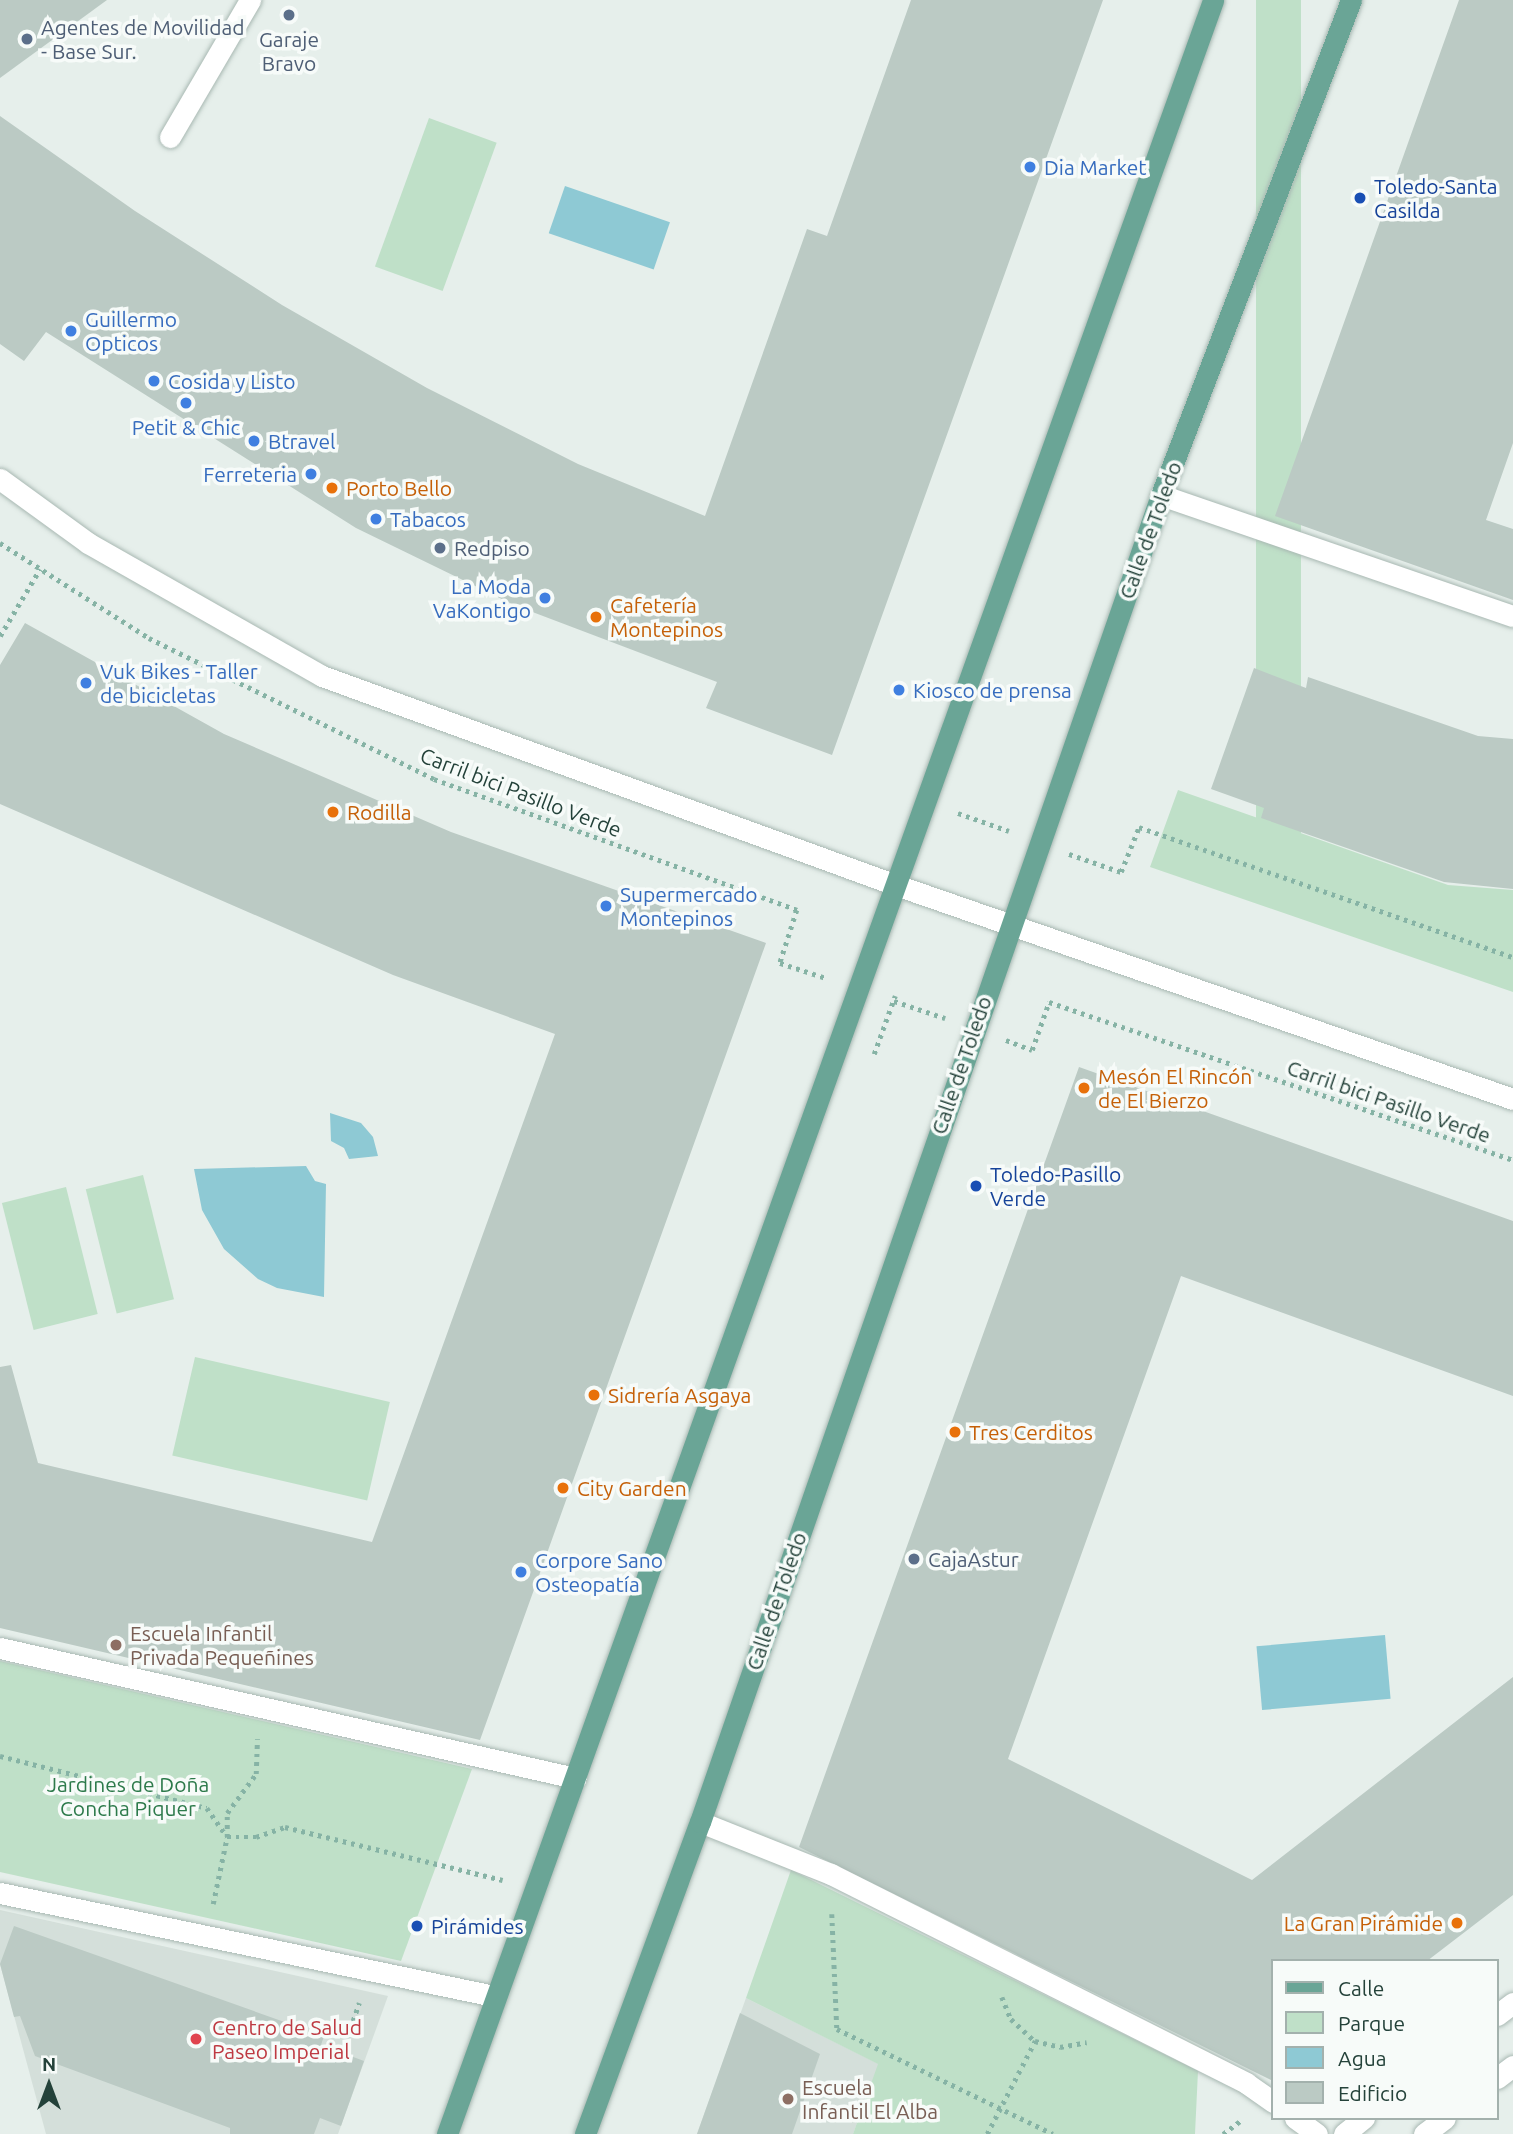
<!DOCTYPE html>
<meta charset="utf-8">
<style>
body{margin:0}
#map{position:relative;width:1513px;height:2134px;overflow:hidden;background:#e6efeb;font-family:Ubuntu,sans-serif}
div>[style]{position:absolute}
.built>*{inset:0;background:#d4dfda}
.green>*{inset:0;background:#bfe0c8;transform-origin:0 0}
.water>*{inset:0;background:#8ec9d4;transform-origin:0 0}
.building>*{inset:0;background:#bbcac4}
.path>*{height:4.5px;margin-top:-2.25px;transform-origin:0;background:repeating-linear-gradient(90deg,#86b3a5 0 3.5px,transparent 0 8.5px)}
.roads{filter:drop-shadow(0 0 2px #a8b8b2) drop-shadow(0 0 2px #a8b8b2)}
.lane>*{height:21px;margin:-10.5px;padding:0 10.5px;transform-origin:10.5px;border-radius:10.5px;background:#fff}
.street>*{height:21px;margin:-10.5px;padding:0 10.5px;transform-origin:10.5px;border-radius:10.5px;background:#fff}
.secondary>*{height:21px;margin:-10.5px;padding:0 10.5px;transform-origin:10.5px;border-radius:10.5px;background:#fff}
.primary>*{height:21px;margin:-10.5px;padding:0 10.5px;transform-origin:10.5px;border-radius:10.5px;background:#6aa596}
.dots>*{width:19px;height:19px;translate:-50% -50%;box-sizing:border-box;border:4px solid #f7fbf9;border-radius:50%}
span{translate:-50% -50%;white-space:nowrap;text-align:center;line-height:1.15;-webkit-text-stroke:7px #f7fbf9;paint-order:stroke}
.service-label{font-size:21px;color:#4e5e75}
.left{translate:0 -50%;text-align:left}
.shop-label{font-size:21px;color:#366cbe}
.right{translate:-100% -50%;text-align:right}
.transit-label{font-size:21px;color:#164399}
.food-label{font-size:21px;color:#c56008}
.street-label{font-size:21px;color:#24423a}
.education-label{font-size:21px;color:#785e54}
.park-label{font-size:21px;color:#2d7a4b}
.health-label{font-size:21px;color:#be3a42}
.legend{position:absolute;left:1271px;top:1959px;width:228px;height:161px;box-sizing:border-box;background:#f7fbf9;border:2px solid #a3b1ad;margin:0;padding:9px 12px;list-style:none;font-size:21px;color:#24423a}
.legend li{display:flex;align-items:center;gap:14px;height:35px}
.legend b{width:35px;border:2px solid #a3b1ad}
.north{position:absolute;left:14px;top:2050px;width:70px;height:70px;-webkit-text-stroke:5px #f7fbf9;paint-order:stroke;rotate:0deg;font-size:19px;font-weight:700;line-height:28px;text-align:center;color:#24423a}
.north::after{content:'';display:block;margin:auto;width:24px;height:32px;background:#24423a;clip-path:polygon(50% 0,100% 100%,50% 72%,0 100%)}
</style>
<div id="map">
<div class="built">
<i style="clip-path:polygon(0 1910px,388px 1996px,338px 2134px,46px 2134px,0 1964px)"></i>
<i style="clip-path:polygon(746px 1998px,879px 2064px,853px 2134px,697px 2134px)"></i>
</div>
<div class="green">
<i style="left:1256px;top:0;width:45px;height:850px"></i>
<i style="left:429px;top:118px;width:72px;height:158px;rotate:20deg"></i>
<i style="clip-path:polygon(1178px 790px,1448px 885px,1513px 890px,1513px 992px,1150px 867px)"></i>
<i style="left:143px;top:1175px;width:128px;height:59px;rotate:76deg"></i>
<i style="left:66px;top:1187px;width:131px;height:66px;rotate:76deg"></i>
<i style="left:195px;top:1357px;width:200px;height:101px;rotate:13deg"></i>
<i style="clip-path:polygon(0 1661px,472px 1769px,401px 1961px,0 1872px)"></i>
<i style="clip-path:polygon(791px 1870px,1198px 2071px,1195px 2134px,853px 2134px,878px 2064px,746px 1998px)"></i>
</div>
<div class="water">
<i style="left:565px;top:186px;width:111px;height:50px;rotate:19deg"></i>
<i style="clip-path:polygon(330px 1113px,361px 1123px,373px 1137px,378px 1156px,349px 1159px,344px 1148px,331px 1141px)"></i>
<i style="clip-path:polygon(306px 1166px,315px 1181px,326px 1184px,324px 1297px,277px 1288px,258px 1279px,224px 1249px,202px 1210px,194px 1169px)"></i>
<i style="left:1385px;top:1635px;width:64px;height:129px;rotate:85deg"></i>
</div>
<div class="building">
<i style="clip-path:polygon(0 0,107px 0,0 78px)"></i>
<i style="clip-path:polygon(911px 0,1103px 0,832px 755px,706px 708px,717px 682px,514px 605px,356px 528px,46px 332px,24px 361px,0 344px,0 116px,135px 211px,282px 305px,427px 388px,578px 464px,705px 516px,807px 229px,827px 236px)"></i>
<i style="clip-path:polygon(1459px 0,1513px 0,1513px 443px,1486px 520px,1513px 529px,1513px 600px,1275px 516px)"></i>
<i style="clip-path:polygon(25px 623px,224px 734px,451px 832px,766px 943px,480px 1740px,0 1628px,0 1367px,11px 1365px,38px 1463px,372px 1542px,555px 1034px,393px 975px,0 804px,0 665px)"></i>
<i style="clip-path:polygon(1254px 668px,1306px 688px,1308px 677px,1478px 736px,1513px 739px,1513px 889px,1444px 882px,1261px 818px,1264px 808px,1211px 789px)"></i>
<i style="clip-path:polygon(1079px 1067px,1513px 1221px,1513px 1396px,1181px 1276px,1008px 1759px,1252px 1880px,1513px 1677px,1513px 1895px,1427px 1961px,1273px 1961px,1273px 2081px,799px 1847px)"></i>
<i style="clip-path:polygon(14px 1926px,324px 2036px,321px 2045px,364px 2061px,341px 2126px,320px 2118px,314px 2134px,230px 2134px,230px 2128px,35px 2056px,20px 2016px,14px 2017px,0 1964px)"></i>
<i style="clip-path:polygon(740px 2013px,820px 2054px,792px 2134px,697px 2134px)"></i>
</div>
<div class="path">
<i style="left:0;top:543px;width:177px;rotate:32.5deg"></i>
<i style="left:149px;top:638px;width:318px;rotate:26.3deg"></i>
<i style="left:434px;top:779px;width:386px;rotate:19.8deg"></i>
<i style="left:797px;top:910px;width:56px;rotate:107.8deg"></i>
<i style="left:780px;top:963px;width:48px;rotate:18.1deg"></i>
<i style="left:0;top:636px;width:78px;rotate:-59.2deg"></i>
<i style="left:958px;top:813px;width:54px;rotate:19.4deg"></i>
<i style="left:1069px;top:854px;width:55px;rotate:19.1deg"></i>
<i style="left:1121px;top:872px;width:48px;rotate:-68.2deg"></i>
<i style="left:1139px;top:827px;width:396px;rotate:19.2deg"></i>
<i style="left:894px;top:1001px;width:54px;rotate:18.4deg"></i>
<i style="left:1006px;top:1040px;width:28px;rotate:21deg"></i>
<i style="left:1032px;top:1050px;width:51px;rotate:-70.5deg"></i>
<i style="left:1049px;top:1002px;width:490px;rotate:18.8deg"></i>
<i style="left:874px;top:1054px;width:62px;rotate:-70.1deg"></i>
<i style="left:0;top:1756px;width:213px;rotate:14.1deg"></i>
<i style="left:207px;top:1808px;width:35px;rotate:55deg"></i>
<i style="left:227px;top:1837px;width:29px"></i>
<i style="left:256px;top:1837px;width:31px;rotate:-19deg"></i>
<i style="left:285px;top:1827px;width:224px;rotate:13.7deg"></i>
<i style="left:213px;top:1904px;width:68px;rotate:-78.2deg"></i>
<i style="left:227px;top:1837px;width:24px;rotate:-90deg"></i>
<i style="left:227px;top:1813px;width:49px;rotate:-53.4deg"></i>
<i style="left:256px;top:1774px;width:35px;rotate:-88deg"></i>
<i style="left:832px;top:1914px;width:115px;rotate:87.5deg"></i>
<i style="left:837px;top:2029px;width:240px;rotate:25.9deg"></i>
<i style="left:1002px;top:1997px;width:24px;rotate:68deg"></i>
<i style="left:1011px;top:2019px;width:33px;rotate:43deg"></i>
<i style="left:1035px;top:2041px;width:26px;rotate:13deg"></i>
<i style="left:1060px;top:2047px;width:27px;rotate:-10deg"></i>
<i style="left:342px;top:2053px;width:53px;rotate:-71.2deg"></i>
<i style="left:987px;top:2134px;width:105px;rotate:-62.7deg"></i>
<i style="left:1223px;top:2134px;width:21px;rotate:-37deg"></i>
</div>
<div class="roads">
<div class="lane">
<i style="left:170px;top:137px;width:159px;rotate:-59.7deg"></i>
<i style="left:1161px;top:495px;width:372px;rotate:19deg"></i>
</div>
<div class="street">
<i style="left:0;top:479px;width:109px;rotate:36deg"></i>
<i style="left:88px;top:543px;width:269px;rotate:29.6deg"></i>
<i style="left:322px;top:676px;width:611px;rotate:20.01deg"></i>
<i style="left:896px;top:885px;width:653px;rotate:19.13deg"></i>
<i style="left:0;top:1648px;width:590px;rotate:12.74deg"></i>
<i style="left:700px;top:1822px;width:141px;rotate:21.7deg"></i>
<i style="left:831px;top:1874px;width:465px;rotate:26.7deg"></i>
<i style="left:1246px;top:2083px;width:33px;rotate:35deg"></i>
<i style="left:0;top:1893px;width:505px;rotate:11.78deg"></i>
<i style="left:1295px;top:2118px;width:27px;rotate:36deg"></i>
</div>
<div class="secondary">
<i style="left:1497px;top:2015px;width:20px;rotate:-37deg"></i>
<i style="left:1497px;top:2078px;width:20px;rotate:-37deg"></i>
<i style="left:1344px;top:2134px;width:26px;rotate:-39deg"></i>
<i style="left:1424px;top:2134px;width:26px;rotate:-37deg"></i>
</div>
<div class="primary">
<i style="left:447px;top:2134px;width:2267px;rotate:-70.25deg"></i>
<i style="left:585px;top:2134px;width:333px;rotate:-69.8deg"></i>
<i style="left:700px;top:1822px;width:1405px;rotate:-70.84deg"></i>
<i style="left:1161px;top:495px;width:530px;rotate:-69deg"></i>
</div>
</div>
<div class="dots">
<i style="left:289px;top:15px;background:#5c6f8a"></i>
<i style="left:27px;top:39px;background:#5c6f8a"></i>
<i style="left:1030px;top:167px;background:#3f7fe0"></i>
<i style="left:1360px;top:198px;background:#1a4fb4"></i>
<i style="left:71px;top:331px;background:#3f7fe0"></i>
<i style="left:154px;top:381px;background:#3f7fe0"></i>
<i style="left:186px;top:403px;background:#3f7fe0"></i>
<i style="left:254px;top:441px;background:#3f7fe0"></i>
<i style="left:311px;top:474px;background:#3f7fe0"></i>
<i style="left:332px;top:488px;background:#e8710a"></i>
<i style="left:376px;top:519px;background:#3f7fe0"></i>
<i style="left:440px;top:548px;background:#5c6f8a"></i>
<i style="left:545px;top:598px;background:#3f7fe0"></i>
<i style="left:596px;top:617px;background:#e8710a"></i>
<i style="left:86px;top:683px;background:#3f7fe0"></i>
<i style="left:899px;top:690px;background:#3f7fe0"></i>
<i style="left:333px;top:812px;background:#e8710a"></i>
<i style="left:606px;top:906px;background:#3f7fe0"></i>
<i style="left:1084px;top:1088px;background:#e8710a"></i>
<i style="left:976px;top:1186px;background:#1a4fb4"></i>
<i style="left:594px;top:1395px;background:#e8710a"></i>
<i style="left:955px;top:1432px;background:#e8710a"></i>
<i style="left:563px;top:1488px;background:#e8710a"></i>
<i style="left:914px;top:1559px;background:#5c6f8a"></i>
<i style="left:521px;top:1572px;background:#3f7fe0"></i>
<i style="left:116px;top:1645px;background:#8d6e63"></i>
<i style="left:1457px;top:1923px;background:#e8710a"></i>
<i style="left:417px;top:1926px;background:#1a4fb4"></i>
<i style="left:196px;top:2039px;background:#e0444e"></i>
<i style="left:788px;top:2099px;background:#8d6e63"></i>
</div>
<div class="service-label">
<span class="left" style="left:41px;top:39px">Agentes de Movilidad<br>- Base Sur.</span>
<span style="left:289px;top:51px">Garaje<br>Bravo</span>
<span class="left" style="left:454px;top:548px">Redpiso</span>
<span class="left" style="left:928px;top:1559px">CajaAstur</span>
</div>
<div class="shop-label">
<span class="left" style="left:1044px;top:167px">Dia Market</span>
<span class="left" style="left:85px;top:331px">Guillermo<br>Opticos</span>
<span class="left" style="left:168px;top:381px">Cosida y Listo</span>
<span style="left:186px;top:427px">Petit &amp; Chic</span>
<span class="left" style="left:268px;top:441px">Btravel</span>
<span class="right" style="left:297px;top:474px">Ferreteria</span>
<span class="left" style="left:390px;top:519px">Tabacos</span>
<span class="right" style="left:531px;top:598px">La Moda<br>VaKontigo</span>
<span class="left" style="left:100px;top:683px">Vuk Bikes - Taller<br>de bicicletas</span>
<span class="left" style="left:913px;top:690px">Kiosco de prensa</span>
<span class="left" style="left:620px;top:906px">Supermercado<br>Montepinos</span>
<span class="left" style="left:535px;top:1572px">Corpore Sano<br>Osteopatía</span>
</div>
<div class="transit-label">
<span class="left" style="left:1374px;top:198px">Toledo-Santa<br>Casilda</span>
<span class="left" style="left:990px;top:1186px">Toledo-Pasillo<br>Verde</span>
<span class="left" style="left:431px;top:1926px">Pirámides</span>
</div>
<div class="food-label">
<span class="left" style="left:346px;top:488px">Porto Bello</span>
<span class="left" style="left:610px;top:617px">Cafetería<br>Montepinos</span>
<span class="left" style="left:347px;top:812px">Rodilla</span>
<span class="left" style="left:1098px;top:1088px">Mesón El Rincón<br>de El Bierzo</span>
<span class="left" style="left:608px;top:1395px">Sidrería Asgaya</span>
<span class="left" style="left:969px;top:1432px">Tres Cerditos</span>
<span class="left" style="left:577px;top:1488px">City Garden</span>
<span class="right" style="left:1443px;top:1923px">La Gran Pirámide</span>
</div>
<div class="street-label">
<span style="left:1150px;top:530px;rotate:-70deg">Calle de Toledo</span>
<span style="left:521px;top:792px;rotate:21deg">Carril bici Pasillo Verde</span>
<span style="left:961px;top:1065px;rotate:-71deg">Calle de Toledo</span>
<span style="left:1389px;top:1101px;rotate:19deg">Carril bici Pasillo Verde</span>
<span style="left:776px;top:1601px;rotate:-71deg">Calle de Toledo</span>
</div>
<div class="education-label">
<span class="left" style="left:130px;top:1645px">Escuela Infantil<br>Privada Pequeñines</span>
<span class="left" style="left:802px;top:2099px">Escuela<br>Infantil El Alba</span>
</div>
<div class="park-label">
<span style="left:128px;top:1796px">Jardines de Doña<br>Concha Piquer</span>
</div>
<div class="health-label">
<span class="left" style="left:212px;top:2039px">Centro de Salud<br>Paseo Imperial</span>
</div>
<ul class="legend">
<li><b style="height:9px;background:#6aa596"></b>Calle</li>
<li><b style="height:19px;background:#bfe0c8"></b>Parque</li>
<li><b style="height:19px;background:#8ec9d4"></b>Agua</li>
<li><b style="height:19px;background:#bbcac4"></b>Edificio</li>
</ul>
<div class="north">N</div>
</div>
